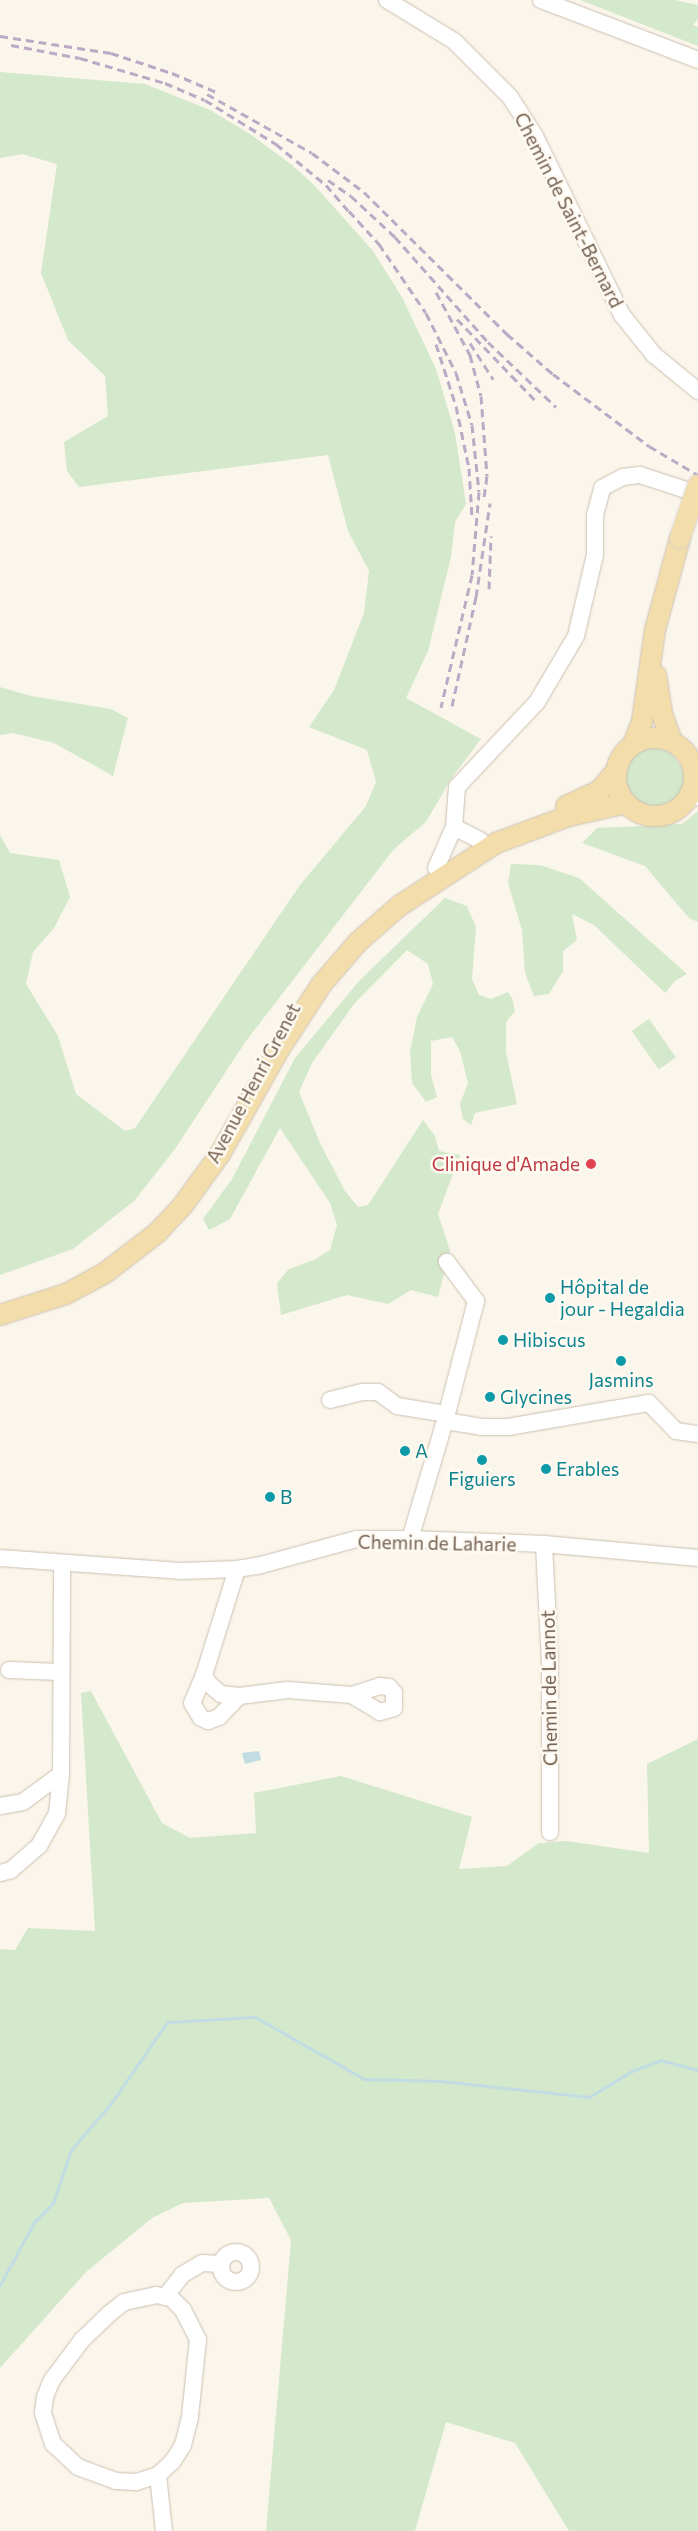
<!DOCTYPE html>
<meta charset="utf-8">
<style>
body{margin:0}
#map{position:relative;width:698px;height:2531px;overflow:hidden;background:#fbf6eb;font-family:Commissioner,sans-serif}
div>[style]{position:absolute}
.green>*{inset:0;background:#d4e8cb;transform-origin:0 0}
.water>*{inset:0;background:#c1dce3}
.stream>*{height:3px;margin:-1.5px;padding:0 1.5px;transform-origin:1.5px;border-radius:1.5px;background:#c1dce3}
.roads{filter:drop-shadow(0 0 1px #ccbfb2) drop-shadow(0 0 1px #ccbfb2)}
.minor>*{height:16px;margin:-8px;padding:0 8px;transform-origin:8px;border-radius:8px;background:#fff}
.minor>.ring{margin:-8px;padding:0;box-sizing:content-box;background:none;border:16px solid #fff;border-radius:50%}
.major>*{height:20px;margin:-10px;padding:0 10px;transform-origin:10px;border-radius:10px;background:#f2ddab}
.major>.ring{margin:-10px;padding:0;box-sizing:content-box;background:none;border:20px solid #f2ddab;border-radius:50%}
.rail>*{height:3px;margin-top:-1.5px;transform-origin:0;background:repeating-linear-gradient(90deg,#baaac5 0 8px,transparent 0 13px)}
.bridges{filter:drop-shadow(0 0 1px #d8d2ce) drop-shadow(0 0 1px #d8d2ce)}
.major-bridge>*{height:20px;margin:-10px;padding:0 10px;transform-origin:10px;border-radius:10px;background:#f2ddab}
.dots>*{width:14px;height:14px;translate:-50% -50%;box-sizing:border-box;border:2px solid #fefaf2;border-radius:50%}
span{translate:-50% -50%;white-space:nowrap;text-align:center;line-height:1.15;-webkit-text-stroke:5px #fefaf2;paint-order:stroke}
.street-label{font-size:19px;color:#746050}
.health-label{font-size:19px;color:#be3a42}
.right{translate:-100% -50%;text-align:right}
.culture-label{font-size:19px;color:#0d838f}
.left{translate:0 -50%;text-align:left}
</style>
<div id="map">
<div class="green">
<i style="clip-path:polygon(580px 0,675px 0,698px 5px,698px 19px,693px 25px,698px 27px,698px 46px)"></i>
<i style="clip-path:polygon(0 72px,145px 84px,210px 110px,250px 134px,292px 165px,315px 186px,373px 251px,402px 297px,436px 369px,455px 433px,466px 504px,455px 522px,451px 557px,428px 651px,406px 698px,481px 739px,451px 779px,426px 822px,394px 849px,246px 1041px,175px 1149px,134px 1201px,73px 1249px,0 1275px,0 835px,10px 853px,59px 860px,70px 897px,54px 928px,33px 952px,26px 984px,58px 1036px,76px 1094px,125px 1131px,135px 1128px,300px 885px,366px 806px,376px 782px,367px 750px,309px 727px,334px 690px,364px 613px,369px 571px,348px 531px,328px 455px,79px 487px,67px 471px,64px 442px,108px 416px,105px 376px,68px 340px,41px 273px,57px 164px,22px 154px,0 158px)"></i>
<i style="clip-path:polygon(0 687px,31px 696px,111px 709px,128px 718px,113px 776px,54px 743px,13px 733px,0 735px)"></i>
<i style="clip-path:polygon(657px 746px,667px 747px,680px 765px,687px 769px,688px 782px,679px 800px,670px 806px,649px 809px,631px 798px,623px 779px,625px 768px,636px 752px)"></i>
<i style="clip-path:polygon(698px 811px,698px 922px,689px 918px,645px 866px,582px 843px,597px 828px,682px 824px)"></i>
<i style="clip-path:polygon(511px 864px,540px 865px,579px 878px,687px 974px,675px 981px,665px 993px,594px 925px,572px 914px,577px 940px,563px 951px,563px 971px,549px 994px,534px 996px,525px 973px,522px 930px,508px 883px)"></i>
<i style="clip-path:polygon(445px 898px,467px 906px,476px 927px,472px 979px,479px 995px,491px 999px,508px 992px,512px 998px,515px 1011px,506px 1022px,506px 1052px,517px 1104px,475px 1113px,471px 1125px,463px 1119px,460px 1104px,468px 1083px,460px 1051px,452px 1037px,431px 1041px,431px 1075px,437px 1097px,426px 1102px,412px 1083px,410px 1052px,417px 1017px,433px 984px,428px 964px,407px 950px,354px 1004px,312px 1063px,299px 1092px,320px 1143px,345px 1191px,358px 1207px,368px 1205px,423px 1120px,435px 1136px,439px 1151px,460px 1155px,438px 1214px,450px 1251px,438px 1297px,411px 1290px,388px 1304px,347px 1295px,281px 1315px,277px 1283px,289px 1269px,314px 1260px,330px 1250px,337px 1225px,330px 1203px,280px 1128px,230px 1219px,209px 1230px,203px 1219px,232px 1179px,295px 1058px,359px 981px)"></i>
<i style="left:649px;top:1019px;width:47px;height:21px;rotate:55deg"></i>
<i style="clip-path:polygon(91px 1691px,162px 1823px,190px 1838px,256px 1833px,254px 1793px,341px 1776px,472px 1817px,459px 1869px,507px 1866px,539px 1843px,567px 1841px,649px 1853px,647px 1764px,698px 1739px,698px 2531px,569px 2531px,515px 2443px,446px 2422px,415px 2531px,266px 2531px,291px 2240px,269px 2198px,183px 2203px,152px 2218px,86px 2272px,0 2368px,0 1949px,15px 1950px,28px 1928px,95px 1931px,81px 1693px)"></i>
</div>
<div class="water">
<i style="clip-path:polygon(259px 1751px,261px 1760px,245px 1764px,242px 1753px)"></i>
</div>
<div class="stream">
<i style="left:0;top:2285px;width:72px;rotate:-61.6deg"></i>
<i style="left:34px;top:2222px;width:27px;rotate:-45deg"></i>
<i style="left:53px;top:2203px;width:56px;rotate:-71.2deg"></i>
<i style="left:71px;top:2150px;width:63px;rotate:-49.5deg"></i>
<i style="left:112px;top:2102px;width:97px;rotate:-55.5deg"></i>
<i style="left:167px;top:2022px;width:88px;rotate:-3.3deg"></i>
<i style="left:255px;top:2017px;width:125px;rotate:29.6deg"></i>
<i style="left:364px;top:2079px;width:77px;rotate:1.5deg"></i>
<i style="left:441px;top:2081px;width:149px;rotate:6.2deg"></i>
<i style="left:589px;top:2097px;width:50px;rotate:-31.2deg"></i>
<i style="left:632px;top:2071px;width:30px;rotate:-21deg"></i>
<i style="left:660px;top:2060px;width:39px;rotate:15deg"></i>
</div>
<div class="roads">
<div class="minor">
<i style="left:387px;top:0;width:79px;rotate:31.5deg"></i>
<i style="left:454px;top:41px;width:79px;rotate:45deg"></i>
<i style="left:510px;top:97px;width:46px;rotate:57.3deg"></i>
<i style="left:535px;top:136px;width:199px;rotate:64.1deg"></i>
<i style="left:622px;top:315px;width:51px;rotate:51.3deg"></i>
<i style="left:654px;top:355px;width:57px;rotate:39.3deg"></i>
<i style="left:541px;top:0;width:168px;rotate:20.9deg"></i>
<i style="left:692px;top:761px;width:6px;rotate:18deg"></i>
<i style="left:689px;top:798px;width:9px;rotate:-6deg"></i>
<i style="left:454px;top:827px;width:30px;rotate:27deg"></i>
<i style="left:436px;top:868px;width:45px;rotate:-66.3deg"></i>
<i style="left:454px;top:827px;width:40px;rotate:-85.7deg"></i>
<i style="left:457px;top:787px;width:117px;rotate:-46.7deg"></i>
<i style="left:537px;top:702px;width:77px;rotate:-59.4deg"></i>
<i style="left:576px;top:636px;width:83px;rotate:-76.8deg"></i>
<i style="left:595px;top:555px;width:40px;rotate:-90deg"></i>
<i style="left:595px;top:515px;width:28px;rotate:-75deg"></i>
<i style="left:602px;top:488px;width:24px;rotate:-28deg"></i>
<i style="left:623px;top:477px;width:17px;rotate:-7deg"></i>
<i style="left:640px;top:475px;width:61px;rotate:18.1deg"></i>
<i style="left:330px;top:1400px;width:34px;rotate:-14deg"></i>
<i style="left:363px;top:1392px;width:15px"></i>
<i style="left:378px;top:1392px;width:24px;rotate:36deg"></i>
<i style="left:397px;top:1406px;width:51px;rotate:9.1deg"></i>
<i style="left:445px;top:1421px;width:36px;rotate:9deg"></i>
<i style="left:481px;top:1427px;width:27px"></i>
<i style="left:508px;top:1427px;width:143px;rotate:-9.7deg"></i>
<i style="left:649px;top:1403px;width:39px;rotate:46deg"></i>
<i style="left:676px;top:1431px;width:22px;rotate:8deg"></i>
<i style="left:410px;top:1539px;width:123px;rotate:-73.5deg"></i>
<i style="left:445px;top:1421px;width:124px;rotate:-75.5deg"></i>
<i style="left:476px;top:1301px;width:49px;rotate:-126.6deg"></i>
<i style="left:544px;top:1544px;width:119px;rotate:87.1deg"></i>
<i style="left:550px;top:1663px;width:169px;rotate:90deg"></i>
<i style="left:0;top:1558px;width:180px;rotate:4.1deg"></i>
<i style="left:180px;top:1571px;width:57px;rotate:-2deg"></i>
<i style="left:237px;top:1569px;width:24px;rotate:-9deg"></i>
<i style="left:261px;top:1565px;width:99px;rotate:-15.2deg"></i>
<i style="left:357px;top:1539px;width:53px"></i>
<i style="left:410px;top:1539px;width:134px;rotate:2.1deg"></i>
<i style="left:544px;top:1544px;width:155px;rotate:5.2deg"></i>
<i style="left:237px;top:1569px;width:111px;rotate:107.3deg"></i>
<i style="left:204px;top:1675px;width:10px;rotate:61deg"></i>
<i style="left:209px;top:1684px;width:16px;rotate:40deg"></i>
<i style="left:221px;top:1694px;width:18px;rotate:6deg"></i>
<i style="left:239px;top:1696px;width:49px;rotate:-7deg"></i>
<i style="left:288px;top:1690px;width:64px;rotate:4.5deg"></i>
<i style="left:352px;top:1695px;width:29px;rotate:-18deg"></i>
<i style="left:380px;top:1686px;width:9px;rotate:6deg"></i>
<i style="left:389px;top:1687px;width:8px;rotate:50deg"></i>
<i style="left:394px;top:1693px;width:15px;rotate:90deg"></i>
<i style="left:394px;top:1708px;width:15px;rotate:164deg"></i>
<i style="left:380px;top:1712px;width:33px;rotate:-149deg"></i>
<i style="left:9px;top:1670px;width:51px;rotate:2.2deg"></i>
<i style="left:204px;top:1675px;width:30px;rotate:113deg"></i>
<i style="left:192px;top:1703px;width:17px;rotate:59deg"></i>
<i style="left:201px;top:1718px;width:8px;rotate:23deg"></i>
<i style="left:208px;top:1721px;width:12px;rotate:-20deg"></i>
<i style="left:219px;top:1717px;width:29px;rotate:-46deg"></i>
<i style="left:0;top:1806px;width:23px;rotate:-10deg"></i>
<i style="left:23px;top:1802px;width:47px;rotate:-36.4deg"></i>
<i style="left:0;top:1873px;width:11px;rotate:-15deg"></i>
<i style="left:11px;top:1870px;width:37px;rotate:-41deg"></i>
<i style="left:39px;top:1846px;width:37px;rotate:-61deg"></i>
<i style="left:57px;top:1814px;width:40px;rotate:-84.3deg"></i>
<i style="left:61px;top:1774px;width:211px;rotate:-89.7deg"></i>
<i class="ring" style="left:221px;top:2252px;width:14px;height:14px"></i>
<i style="left:156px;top:2295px;width:15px;rotate:11deg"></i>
<i style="left:171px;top:2298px;width:17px;rotate:45deg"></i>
<i style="left:183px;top:2310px;width:33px;rotate:63deg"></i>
<i style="left:198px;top:2339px;width:78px;rotate:95.9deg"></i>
<i style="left:190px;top:2417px;width:29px;rotate:104deg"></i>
<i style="left:183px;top:2445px;width:19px;rotate:122deg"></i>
<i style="left:173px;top:2461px;width:21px;rotate:137deg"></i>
<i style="left:158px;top:2475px;width:23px;rotate:162deg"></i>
<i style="left:136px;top:2482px;width:20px;rotate:-177deg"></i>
<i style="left:116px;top:2481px;width:40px;rotate:-159.8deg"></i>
<i style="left:78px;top:2467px;width:34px;rotate:-137deg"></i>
<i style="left:53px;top:2444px;width:33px;rotate:-108deg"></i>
<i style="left:43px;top:2413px;width:16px;rotate:-83deg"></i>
<i style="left:45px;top:2397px;width:18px;rotate:-68deg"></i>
<i style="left:52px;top:2380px;width:50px;rotate:-53.1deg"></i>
<i style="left:82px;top:2340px;width:39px;rotate:-44deg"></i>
<i style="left:110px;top:2313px;width:18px;rotate:-38deg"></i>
<i style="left:124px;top:2302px;width:33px;rotate:-12deg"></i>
<i style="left:165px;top:2297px;width:28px;rotate:-52deg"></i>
<i style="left:182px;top:2275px;width:23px;rotate:-31deg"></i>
<i style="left:202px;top:2263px;width:19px;rotate:3deg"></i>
<i style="left:158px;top:2475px;width:56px;rotate:83.9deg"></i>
</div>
<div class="major">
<i style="left:656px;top:675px;width:39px;rotate:81deg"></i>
<i style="left:662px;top:714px;width:29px;rotate:70deg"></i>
<i class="ring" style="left:616px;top:738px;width:58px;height:58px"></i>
<i style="left:633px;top:744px;width:24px;rotate:-68deg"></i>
<i style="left:642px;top:722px;width:93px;rotate:-82deg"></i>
<i style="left:655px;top:630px;width:95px;rotate:-74.8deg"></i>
<i style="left:566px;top:806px;width:38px;rotate:-25deg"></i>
<i style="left:600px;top:790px;width:25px;rotate:-50deg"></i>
<i style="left:0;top:1315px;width:69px;rotate:-17.7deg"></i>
<i style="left:66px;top:1294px;width:44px;rotate:-28.3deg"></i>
<i style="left:105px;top:1273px;width:66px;rotate:-37.6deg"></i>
<i style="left:157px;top:1233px;width:38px;rotate:-47deg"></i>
<i style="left:183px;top:1205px;width:63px;rotate:-54deg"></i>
<i style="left:220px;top:1154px;width:122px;rotate:-60.5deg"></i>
<i style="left:280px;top:1048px;width:75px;rotate:-56.9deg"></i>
<i style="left:321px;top:985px;width:57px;rotate:-49.3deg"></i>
<i style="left:358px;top:942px;width:55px;rotate:-41.3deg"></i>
<i style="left:399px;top:906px;width:116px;rotate:-33deg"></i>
<i style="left:496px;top:843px;width:78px;rotate:-20.3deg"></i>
<i style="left:569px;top:816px;width:58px;rotate:-12.8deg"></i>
</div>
</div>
<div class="rail">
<i style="left:0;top:36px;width:112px;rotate:8.7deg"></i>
<i style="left:111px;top:53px;width:64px;rotate:18.2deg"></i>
<i style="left:172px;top:73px;width:51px;rotate:23.1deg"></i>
<i style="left:11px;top:45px;width:70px;rotate:10.7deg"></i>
<i style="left:80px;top:58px;width:89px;rotate:16.4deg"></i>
<i style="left:165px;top:83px;width:43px;rotate:23deg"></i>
<i style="left:205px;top:100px;width:84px;rotate:31.8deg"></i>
<i style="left:276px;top:144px;width:65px;rotate:39.4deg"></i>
<i style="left:326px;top:185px;width:35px;rotate:49deg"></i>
<i style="left:349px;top:211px;width:45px;rotate:47.7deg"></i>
<i style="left:379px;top:244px;width:83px;rotate:55.7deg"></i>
<i style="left:426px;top:313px;width:67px;rotate:63.4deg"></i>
<i style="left:456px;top:373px;width:54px;rotate:72.9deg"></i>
<i style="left:472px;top:425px;width:67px;rotate:84deg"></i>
<i style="left:479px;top:492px;width:83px;rotate:94.8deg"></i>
<i style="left:472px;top:575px;width:136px;rotate:103.2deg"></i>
<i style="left:207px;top:94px;width:120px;rotate:29.3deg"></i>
<i style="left:312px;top:153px;width:65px;rotate:36.9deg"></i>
<i style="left:364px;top:192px;width:202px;rotate:44.8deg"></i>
<i style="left:507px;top:334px;width:61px;rotate:41deg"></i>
<i style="left:553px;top:374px;width:120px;rotate:36.9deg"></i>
<i style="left:649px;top:446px;width:57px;rotate:30.6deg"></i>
<i style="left:328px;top:180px;width:28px;rotate:35deg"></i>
<i style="left:351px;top:196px;width:60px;rotate:43deg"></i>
<i style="left:395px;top:237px;width:140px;rotate:48.5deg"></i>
<i style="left:488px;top:342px;width:94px;rotate:43.7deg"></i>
<i style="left:436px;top:292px;width:72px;rotate:61.6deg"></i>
<i style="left:470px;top:355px;width:42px;rotate:75deg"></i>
<i style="left:481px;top:396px;width:80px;rotate:85.7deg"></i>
<i style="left:487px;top:476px;width:22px;rotate:98deg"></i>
<i style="left:457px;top:319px;width:114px;rotate:46.1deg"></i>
<i style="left:470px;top:343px;width:43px;rotate:57.4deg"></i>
<i style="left:436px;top:344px;width:65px;rotate:72.1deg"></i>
<i style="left:456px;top:406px;width:63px;rotate:78.2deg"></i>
<i style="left:469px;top:468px;width:49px;rotate:86.5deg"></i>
<i style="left:489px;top:589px;width:53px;rotate:-87.8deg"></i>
<i style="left:452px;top:706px;width:112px;rotate:-77.6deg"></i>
<i style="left:476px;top:597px;width:95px;rotate:-81.5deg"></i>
</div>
<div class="bridges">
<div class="major-bridge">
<i style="left:680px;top:538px;width:56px;rotate:-71.2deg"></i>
</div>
</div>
<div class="dots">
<i style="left:591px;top:1164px;background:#e0444e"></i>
<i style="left:550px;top:1298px;background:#0f9aa8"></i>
<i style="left:503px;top:1340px;background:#0f9aa8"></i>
<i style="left:621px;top:1361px;background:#0f9aa8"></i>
<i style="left:490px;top:1397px;background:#0f9aa8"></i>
<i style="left:405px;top:1451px;background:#0f9aa8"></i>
<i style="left:482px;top:1460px;background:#0f9aa8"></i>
<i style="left:546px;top:1469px;background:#0f9aa8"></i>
<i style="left:270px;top:1497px;background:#0f9aa8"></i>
</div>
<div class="street-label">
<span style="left:569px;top:210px;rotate:63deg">Chemin de Saint-Bernard</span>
<span style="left:253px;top:1083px;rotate:-62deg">Avenue Henri Grenet</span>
<span style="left:437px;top:1543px;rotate:1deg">Chemin de Laharie</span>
<span style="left:549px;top:1688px;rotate:-91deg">Chemin de Lannot</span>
</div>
<div class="health-label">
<span class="right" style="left:580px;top:1164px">Clinique d'Amade</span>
</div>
<div class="culture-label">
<span class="left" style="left:560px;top:1298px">Hôpital de<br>jour - Hegaldia</span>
<span class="left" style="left:513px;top:1340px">Hibiscus</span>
<span style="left:621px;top:1380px">Jasmins</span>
<span class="left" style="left:500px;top:1397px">Glycines</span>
<span class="left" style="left:415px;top:1451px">A</span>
<span class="left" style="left:556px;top:1469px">Erables</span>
<span style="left:482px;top:1479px">Figuiers</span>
<span class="left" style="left:280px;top:1497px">B</span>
</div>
</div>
